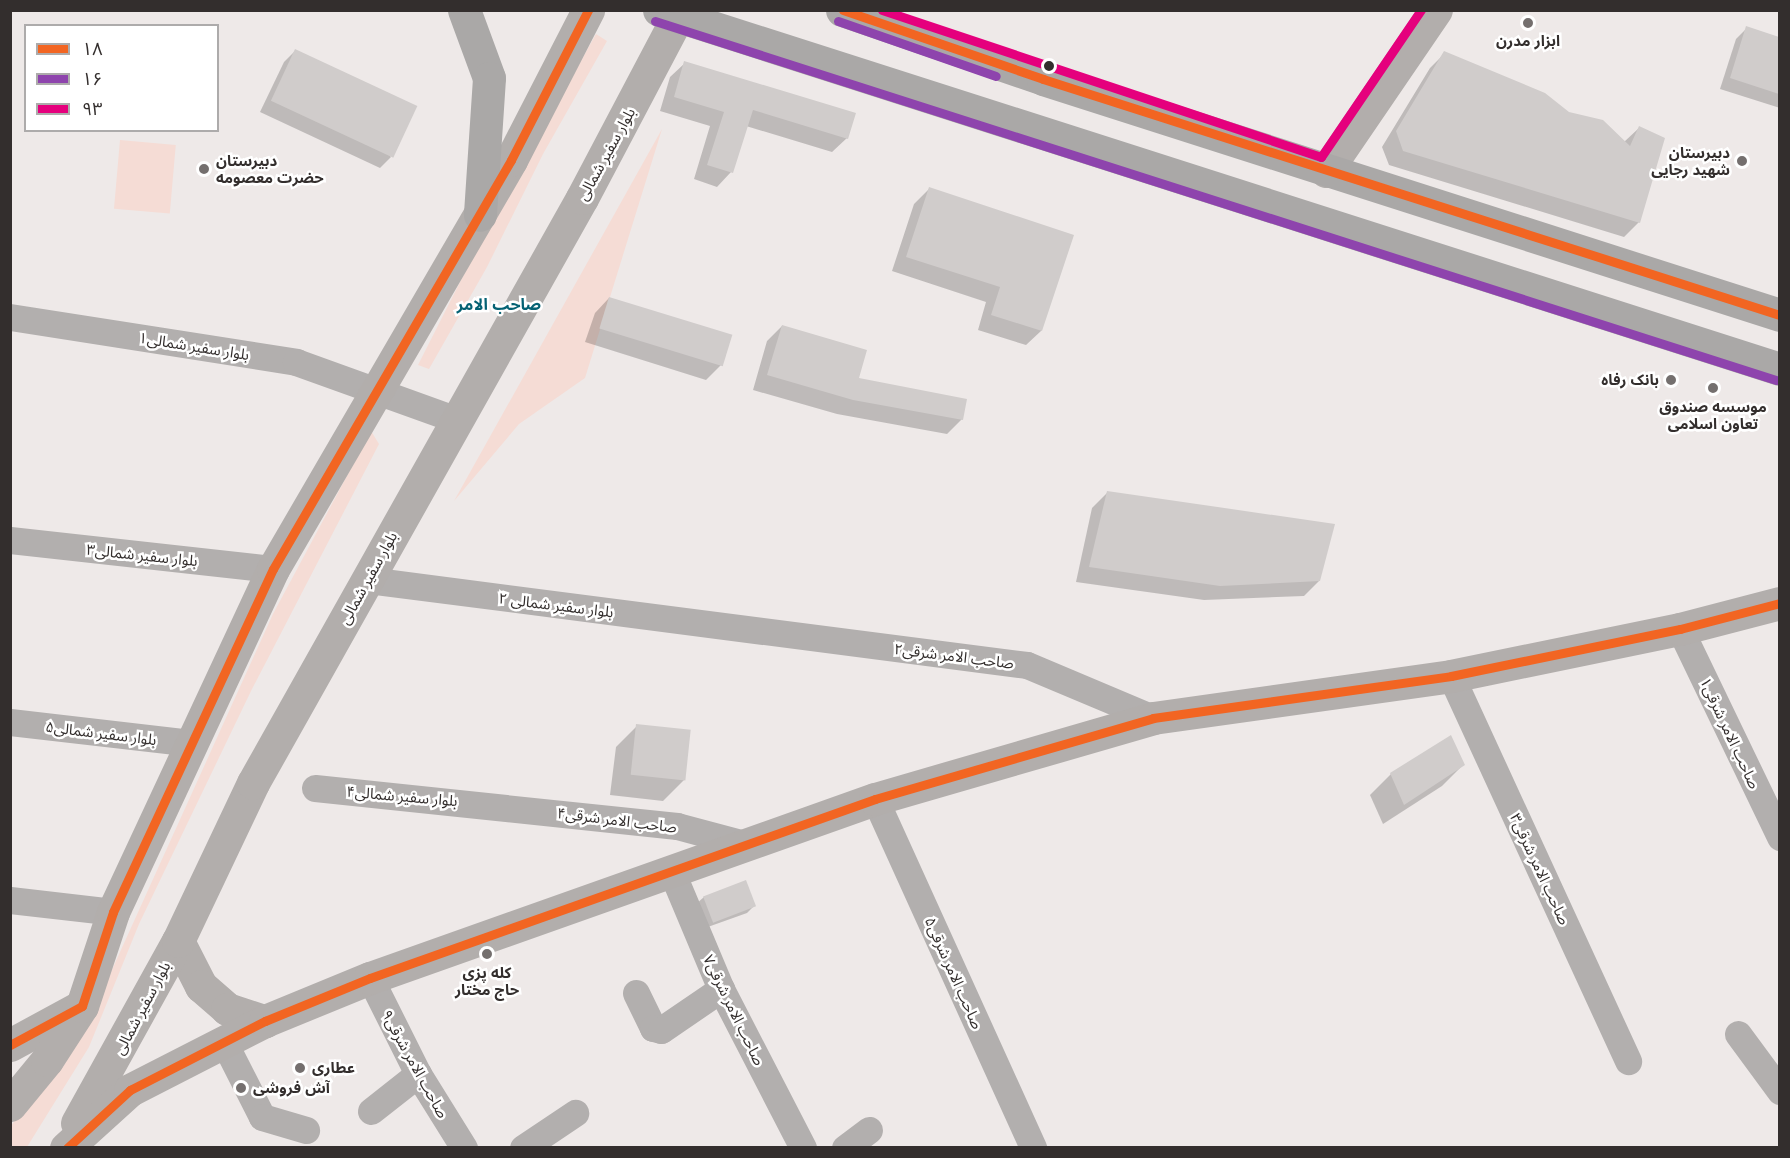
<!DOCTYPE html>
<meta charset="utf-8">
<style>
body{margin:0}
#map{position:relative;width:1790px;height:1158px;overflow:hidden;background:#eee9e8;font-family:Mulish,"Noto Sans Arabic",sans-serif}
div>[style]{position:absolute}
.green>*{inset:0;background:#f5dcd5;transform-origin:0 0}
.shadow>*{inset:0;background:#0003}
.building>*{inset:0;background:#d0cccb;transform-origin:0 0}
.street>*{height:27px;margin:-13.5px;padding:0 13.5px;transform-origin:13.5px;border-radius:13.5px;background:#b2afae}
.secondary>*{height:33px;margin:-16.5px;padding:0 16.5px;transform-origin:16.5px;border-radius:16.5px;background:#b2aeac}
.primary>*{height:33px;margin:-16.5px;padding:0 16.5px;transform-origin:16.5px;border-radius:16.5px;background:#aaa8a7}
.bus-1>*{height:9px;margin:-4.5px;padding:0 4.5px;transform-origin:4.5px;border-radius:4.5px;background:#f26522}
.bus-2>*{height:9px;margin:-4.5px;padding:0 4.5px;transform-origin:4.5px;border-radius:4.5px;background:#8e44ad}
.bus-3>*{height:9px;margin:-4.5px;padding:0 4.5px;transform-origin:4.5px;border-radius:4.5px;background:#e5007d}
.dots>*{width:16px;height:16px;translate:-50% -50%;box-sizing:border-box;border:3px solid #fff;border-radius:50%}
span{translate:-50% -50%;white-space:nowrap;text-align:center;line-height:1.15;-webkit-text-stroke:5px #fff;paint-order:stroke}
.poi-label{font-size:15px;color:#332e2d;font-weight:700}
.right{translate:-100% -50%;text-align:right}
.left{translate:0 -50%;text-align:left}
.street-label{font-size:15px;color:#332e2d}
.neighbourhood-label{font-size:16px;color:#056274;font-weight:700}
.frame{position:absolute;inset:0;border:12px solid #332e2d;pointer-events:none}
.legend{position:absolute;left:24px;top:24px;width:195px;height:108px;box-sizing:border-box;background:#fff;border:2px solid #adabab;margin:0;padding:8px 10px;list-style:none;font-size:18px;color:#332e2d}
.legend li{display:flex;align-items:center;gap:12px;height:30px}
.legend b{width:30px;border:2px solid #adabab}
</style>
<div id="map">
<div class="green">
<i style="clip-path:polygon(596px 34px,607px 41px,543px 154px,487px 267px,429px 369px,418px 365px,492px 219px)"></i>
<i style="clip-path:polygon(662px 129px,585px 378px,519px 424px,454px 501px)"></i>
<i style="left:120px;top:140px;width:56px;height:69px;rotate:5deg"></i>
<i style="clip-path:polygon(371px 431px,379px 444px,252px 689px,139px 924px,89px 1047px,27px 1147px,11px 1147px,10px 1127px,87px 1025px,273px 614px)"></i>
</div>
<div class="shadow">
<i style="clip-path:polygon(1747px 28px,1780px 38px,1780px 108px,1720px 89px,1736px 39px)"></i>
<i style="clip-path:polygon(295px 51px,391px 157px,380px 168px,260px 112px,284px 62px)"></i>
<i style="clip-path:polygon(1445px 53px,1624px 142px,1639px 128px,1639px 222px,1624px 237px,1389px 165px,1382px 147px,1430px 68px)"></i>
<i style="clip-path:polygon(685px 63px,847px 138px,832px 152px,746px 126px,731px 172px,717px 187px,694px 179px,710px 126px,660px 111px,670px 77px)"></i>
<i style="clip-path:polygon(929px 189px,1072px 236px,1041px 331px,1026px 345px,978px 330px,986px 302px,892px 271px,914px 204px)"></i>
<i style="clip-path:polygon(609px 298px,721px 365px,706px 380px,585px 342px,595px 313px)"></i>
<i style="clip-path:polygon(782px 326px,857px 379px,962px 419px,947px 434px,837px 414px,753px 390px,767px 341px)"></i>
<i style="clip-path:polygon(1107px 493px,1319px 581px,1304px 596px,1204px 600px,1076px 582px,1092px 508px)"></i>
<i style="clip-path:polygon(637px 726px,684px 780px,663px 801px,610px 795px,616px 747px)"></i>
<i style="clip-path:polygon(1463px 765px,1442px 786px,1383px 824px,1370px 795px,1391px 774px)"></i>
<i style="clip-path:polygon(745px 882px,754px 906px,747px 913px,705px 928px,696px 904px,704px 897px)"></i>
</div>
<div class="building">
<i style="clip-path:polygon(1746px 26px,1779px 37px,1779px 94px,1730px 78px)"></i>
<i style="left:295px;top:49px;width:135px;height:57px;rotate:25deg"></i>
<i style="clip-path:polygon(1444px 51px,1545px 93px,1569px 112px,1603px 120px,1630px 146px,1639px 126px,1665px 138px,1640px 223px,1403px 151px,1396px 131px)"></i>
<i style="clip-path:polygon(684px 61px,856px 113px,848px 139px,753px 110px,733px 173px,707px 165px,724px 112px,674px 97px)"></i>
<i style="clip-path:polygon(929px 187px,1074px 235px,1042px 331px,991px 315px,1000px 287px,906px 257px)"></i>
<i style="left:609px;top:297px;width:129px;height:33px;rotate:17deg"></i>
<i style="clip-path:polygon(782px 325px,867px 350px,859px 378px,967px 399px,963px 420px,853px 400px,767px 375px)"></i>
<i style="clip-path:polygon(1107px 491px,1335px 524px,1320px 581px,1220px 586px,1089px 567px)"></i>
<i style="left:636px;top:724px;width:55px;height:51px;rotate:6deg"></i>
<i style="clip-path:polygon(1451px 735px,1465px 765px,1404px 805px,1390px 773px)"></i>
<i style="left:746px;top:880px;width:28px;height:46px;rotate:69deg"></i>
</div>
<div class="street">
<i style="left:10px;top:317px;width:290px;rotate:8.9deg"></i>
<i style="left:296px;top:362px;width:168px;rotate:19.8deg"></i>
<i style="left:10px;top:540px;width:265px;rotate:6.3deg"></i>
<i style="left:368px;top:580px;width:664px;rotate:7.35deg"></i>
<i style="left:1027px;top:665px;width:137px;rotate:22.8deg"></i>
<i style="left:1680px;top:629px;width:231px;rotate:64.3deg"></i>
<i style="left:1451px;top:676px;width:424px;rotate:65.3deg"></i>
<i style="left:10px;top:722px;width:182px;rotate:6.6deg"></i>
<i style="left:315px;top:788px;width:364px;rotate:6deg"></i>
<i style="left:677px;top:826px;width:69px;rotate:15deg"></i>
<i style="left:875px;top:799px;width:383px;rotate:65.6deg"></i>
<i style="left:671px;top:870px;width:129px;rotate:67.2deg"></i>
<i style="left:721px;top:989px;width:179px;rotate:62.7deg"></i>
<i style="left:10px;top:900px;width:104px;rotate:6.6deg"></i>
<i style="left:370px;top:978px;width:107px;rotate:63.4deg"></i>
<i style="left:418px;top:1074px;width:87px;rotate:58.1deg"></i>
<i style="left:636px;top:993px;width:39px;rotate:64deg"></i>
<i style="left:653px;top:1028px;width:8px;rotate:14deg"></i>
<i style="left:661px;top:1030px;width:73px;rotate:-34.3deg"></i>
<i style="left:1738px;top:1034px;width:71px;rotate:53.6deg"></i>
<i style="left:223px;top:1040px;width:86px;rotate:63.1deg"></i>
<i style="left:262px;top:1117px;width:46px;rotate:16.5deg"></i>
<i style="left:371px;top:1111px;width:60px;rotate:-38.2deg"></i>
<i style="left:523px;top:1148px;width:63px;rotate:-33.9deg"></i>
<i style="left:845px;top:1148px;width:30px;rotate:-37deg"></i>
</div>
<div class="secondary">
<i style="left:1326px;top:171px;width:195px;rotate:-55.7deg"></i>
<i style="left:178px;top:941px;width:51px;rotate:62.9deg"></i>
<i style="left:201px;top:986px;width:35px;rotate:41deg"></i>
<i style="left:227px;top:1009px;width:40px;rotate:18deg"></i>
<i style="left:10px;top:1045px;width:77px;rotate:-28.6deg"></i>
<i style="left:10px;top:1105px;width:58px;rotate:-50.6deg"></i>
<i style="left:47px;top:1060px;width:64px;rotate:-57.1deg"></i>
<i style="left:82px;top:1006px;width:99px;rotate:-71.7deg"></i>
<i style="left:113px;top:912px;width:378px;rotate:-65deg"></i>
<i style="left:273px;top:569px;width:473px;rotate:-59.8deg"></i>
<i style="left:511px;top:160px;width:169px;rotate:-62.8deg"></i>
<i style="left:77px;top:1123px;width:208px;rotate:-61deg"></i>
<i style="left:178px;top:941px;width:175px;rotate:-64.6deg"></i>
<i style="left:253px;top:783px;width:671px;rotate:-60.65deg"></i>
<i style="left:582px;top:198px;width:212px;rotate:-62.2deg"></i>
<i style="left:66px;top:1148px;width:86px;rotate:-42.2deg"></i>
<i style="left:130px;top:1090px;width:152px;rotate:-27.1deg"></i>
<i style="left:265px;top:1021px;width:113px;rotate:-22.3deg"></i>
<i style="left:370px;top:978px;width:536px;rotate:-19.52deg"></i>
<i style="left:875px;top:799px;width:290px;rotate:-16.2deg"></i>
<i style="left:1153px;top:718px;width:301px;rotate:-8deg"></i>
<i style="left:1451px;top:676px;width:234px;rotate:-11.6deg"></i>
<i style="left:1680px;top:629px;width:103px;rotate:-14.6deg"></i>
</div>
<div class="primary">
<i style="left:464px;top:10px;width:72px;rotate:69.8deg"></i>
<i style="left:489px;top:78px;width:137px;rotate:93.8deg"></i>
<i style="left:659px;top:10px;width:1177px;rotate:17.76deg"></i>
<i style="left:842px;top:10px;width:213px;rotate:18.9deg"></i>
<i style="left:1043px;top:79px;width:774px;rotate:17.76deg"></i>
</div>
<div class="bus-1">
<i style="left:843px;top:10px;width:212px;rotate:19deg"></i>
<i style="left:1043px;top:79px;width:774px;rotate:17.76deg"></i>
<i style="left:10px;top:1045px;width:82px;rotate:-28.4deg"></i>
<i style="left:82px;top:1006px;width:99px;rotate:-71.7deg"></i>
<i style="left:113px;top:912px;width:378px;rotate:-65deg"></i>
<i style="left:273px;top:569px;width:473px;rotate:-59.8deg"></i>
<i style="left:511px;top:160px;width:169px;rotate:-62.8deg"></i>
<i style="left:67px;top:1148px;width:86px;rotate:-42.6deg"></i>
<i style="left:130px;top:1090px;width:152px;rotate:-27.1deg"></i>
<i style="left:265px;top:1021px;width:113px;rotate:-22.3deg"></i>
<i style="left:370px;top:978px;width:536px;rotate:-19.52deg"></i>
<i style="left:875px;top:799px;width:290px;rotate:-16.2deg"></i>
<i style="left:1153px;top:718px;width:301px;rotate:-8deg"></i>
<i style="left:1451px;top:676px;width:234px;rotate:-11.6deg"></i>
<i style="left:1680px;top:629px;width:103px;rotate:-14.6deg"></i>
</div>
<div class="bus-2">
<i style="left:655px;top:21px;width:1177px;rotate:17.76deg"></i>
<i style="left:838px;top:21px;width:167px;rotate:19.2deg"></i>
</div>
<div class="bus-3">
<i style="left:882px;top:10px;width:463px;rotate:18.5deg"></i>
<i style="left:1321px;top:157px;width:178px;rotate:-55.8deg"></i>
</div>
<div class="dots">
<i style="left:1528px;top:23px;background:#746f6e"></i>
<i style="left:1049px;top:66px;background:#332e2d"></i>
<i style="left:1742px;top:161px;background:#746f6e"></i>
<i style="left:204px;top:169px;background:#746f6e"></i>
<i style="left:1671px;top:380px;background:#746f6e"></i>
<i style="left:1713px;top:388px;background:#746f6e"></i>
<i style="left:487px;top:954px;background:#746f6e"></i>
<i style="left:300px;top:1068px;background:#746f6e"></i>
<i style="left:241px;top:1088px;background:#746f6e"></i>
</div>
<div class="poi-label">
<span style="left:1528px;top:41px">ابزار مدرن</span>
<span class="right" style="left:1730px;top:161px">دبیرستان<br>شهید رجایی</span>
<span class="left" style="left:216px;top:169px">دبیرستان<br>حضرت معصومه</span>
<span class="right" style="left:1659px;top:380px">بانک رفاه</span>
<span style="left:1713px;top:415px">موسسه صندوق<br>تعاون اسلامی</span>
<span style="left:487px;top:981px">کله پزی<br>حاج مختار</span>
<span class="left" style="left:312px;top:1068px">عطاری</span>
<span class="left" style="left:253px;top:1088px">آش فروشی</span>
</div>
<div class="street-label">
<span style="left:606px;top:154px;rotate:-61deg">بلوار سفیر شمالی</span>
<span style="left:194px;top:346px;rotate:9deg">بلوار سفیر شمالی۱</span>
<span style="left:142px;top:555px;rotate:6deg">بلوار سفیر شمالی۳</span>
<span style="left:368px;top:578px;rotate:-61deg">بلوار سفیر شمالی</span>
<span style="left:556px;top:605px;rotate:7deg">بلوار سفیر شمالی ۲</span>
<span style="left:954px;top:656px;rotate:7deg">۲صاحب الامر شرقی</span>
<span style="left:101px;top:733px;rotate:7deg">بلوار سفیر شمالی۵</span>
<span style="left:1730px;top:733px;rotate:65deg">صاحب الامر شرقی۱</span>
<span style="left:402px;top:796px;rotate:5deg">بلوار سفیر شمالی۴</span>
<span style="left:617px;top:820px;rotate:7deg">صاحب الامر شرقی۴</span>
<span style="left:1540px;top:869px;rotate:65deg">صاحب الامر شرقی۳</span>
<span style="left:954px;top:973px;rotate:66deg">صاحب الامر شرقی۵</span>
<span style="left:142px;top:1008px;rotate:-62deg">بلوار سفیر شمالی</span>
<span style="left:734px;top:1010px;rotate:64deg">صاحب الامر شرقی۷</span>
<span style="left:415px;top:1064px;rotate:61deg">صاحب الامر شرقی۹</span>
</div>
<div class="neighbourhood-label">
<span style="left:499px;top:304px">صاحب الامر</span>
</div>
<div class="frame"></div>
<ul class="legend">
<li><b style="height:8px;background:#f26522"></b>۱۸</li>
<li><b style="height:8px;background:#8e44ad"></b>۱۶</li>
<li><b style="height:8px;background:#e5007d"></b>۹۳</li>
</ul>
</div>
